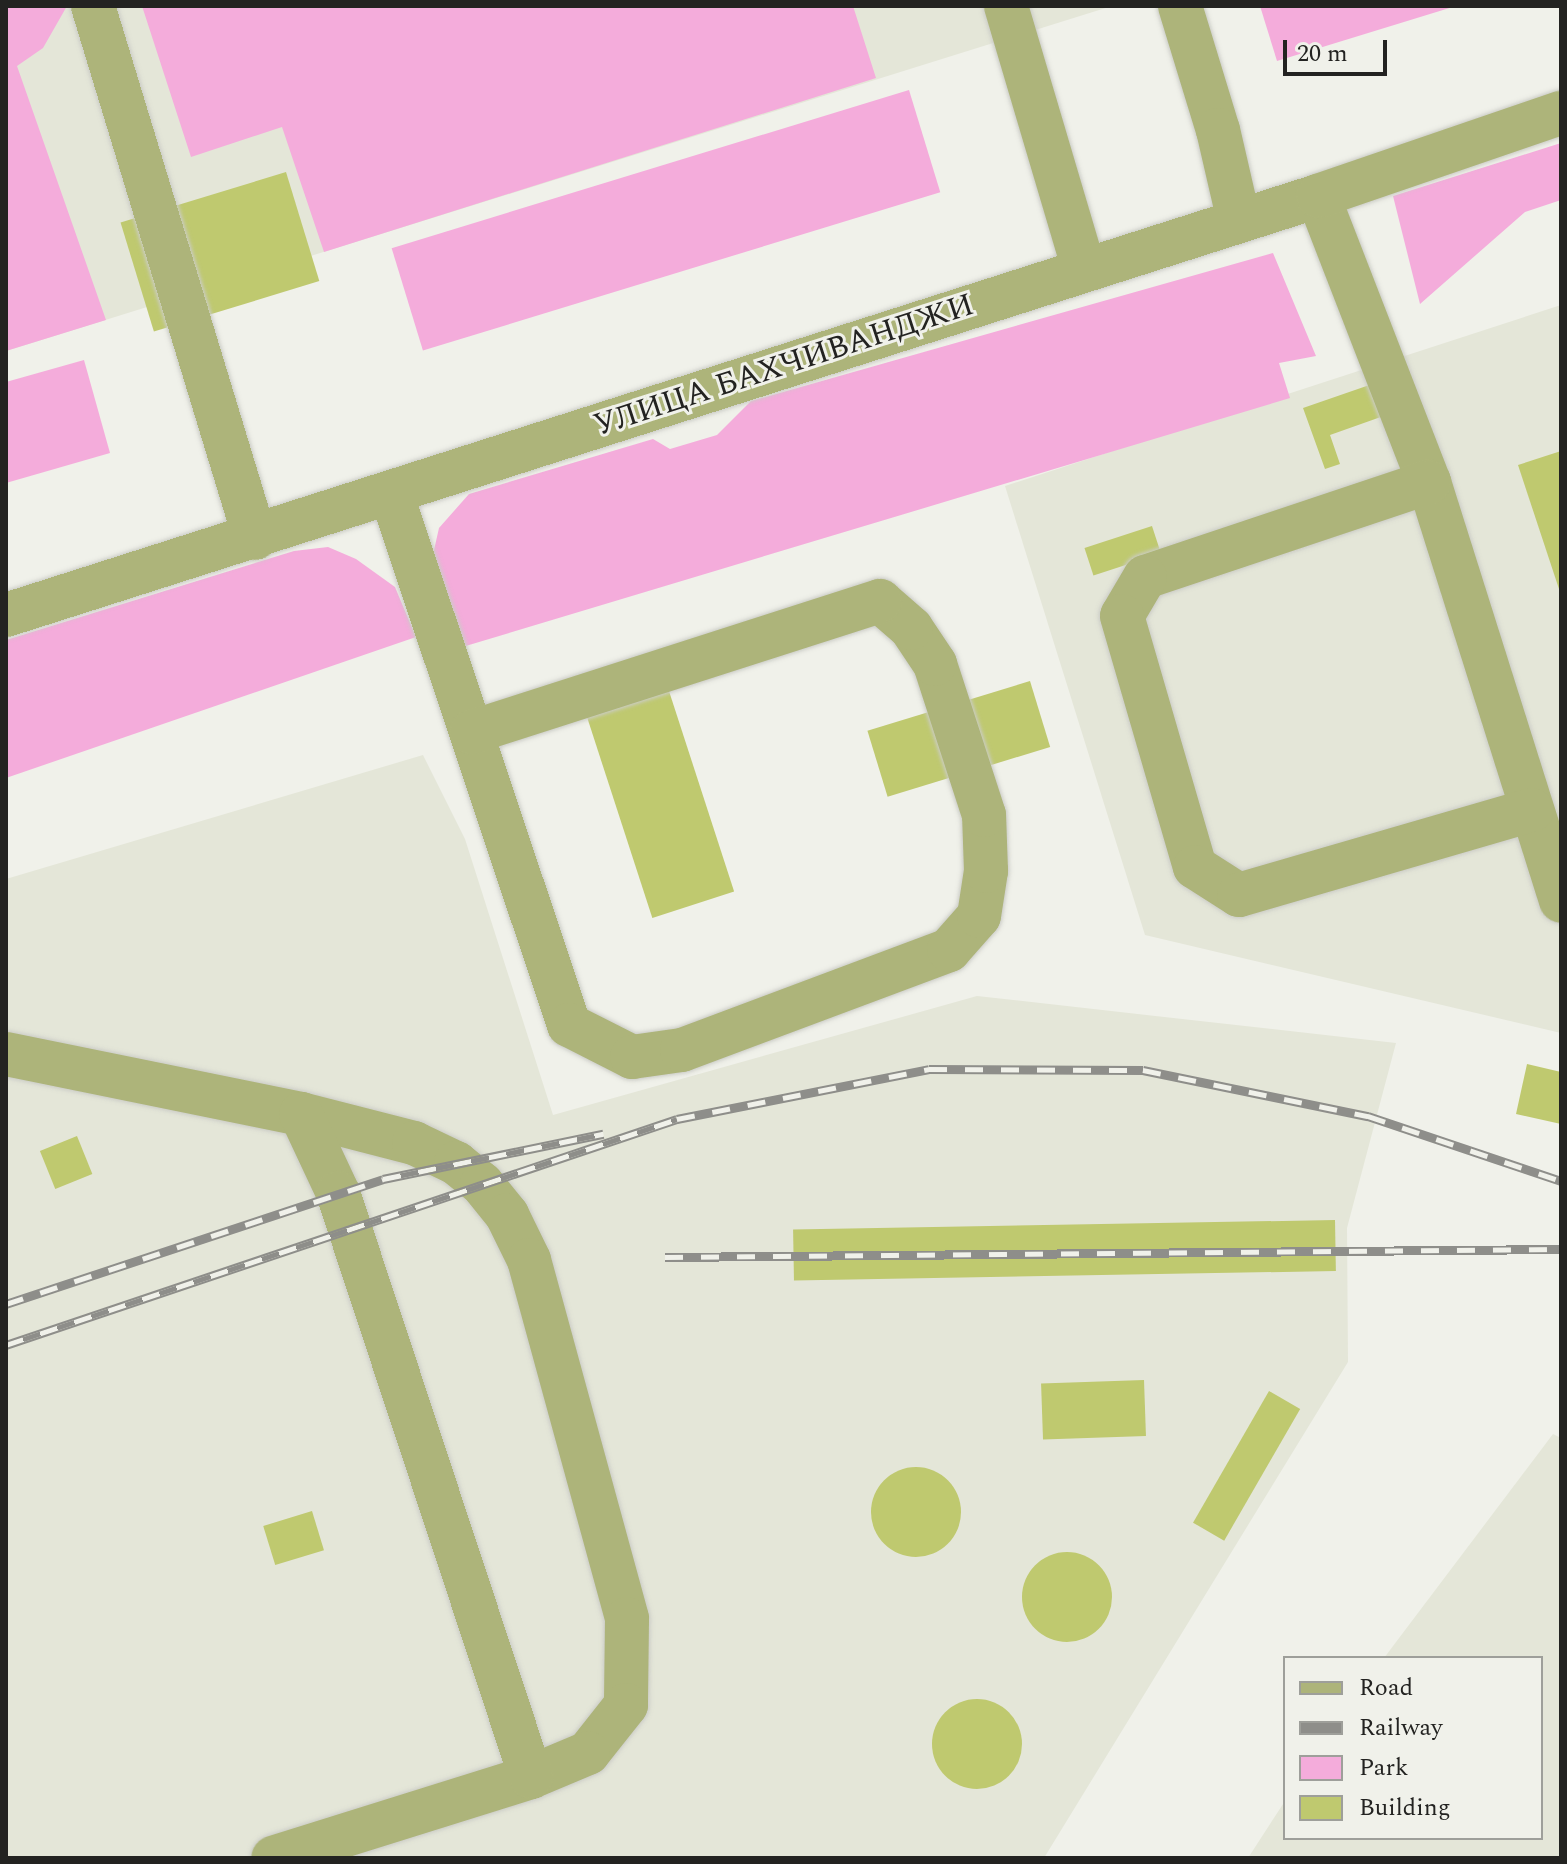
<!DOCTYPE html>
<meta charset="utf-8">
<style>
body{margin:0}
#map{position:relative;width:1567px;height:1864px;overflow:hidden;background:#f0f1ea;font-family:Spectral,serif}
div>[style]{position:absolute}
.built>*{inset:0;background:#e4e6d8}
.green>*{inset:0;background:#f4acdb;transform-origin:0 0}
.building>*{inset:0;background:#bfc96f;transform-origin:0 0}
.round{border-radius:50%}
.roads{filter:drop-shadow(0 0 2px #cbccc6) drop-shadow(0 0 2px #cbccc6)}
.minor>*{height:44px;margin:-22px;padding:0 22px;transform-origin:22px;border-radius:22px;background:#adb47a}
.rail>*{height:9px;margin-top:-4.5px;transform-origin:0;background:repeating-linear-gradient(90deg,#f0f1ea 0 18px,#8e8e8a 0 36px);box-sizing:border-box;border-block:2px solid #8e8e8a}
span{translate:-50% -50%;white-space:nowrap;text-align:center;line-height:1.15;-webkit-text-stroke:6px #f0f1ea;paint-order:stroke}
.street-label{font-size:32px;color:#232321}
.frame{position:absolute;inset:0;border:8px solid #232321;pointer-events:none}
.legend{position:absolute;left:1283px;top:1656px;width:260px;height:184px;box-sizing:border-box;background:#f0f1ea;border:2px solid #9e9f9a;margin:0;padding:10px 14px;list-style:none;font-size:24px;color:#232321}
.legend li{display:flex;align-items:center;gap:16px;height:40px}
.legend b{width:40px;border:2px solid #9e9f9a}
.scale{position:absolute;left:1283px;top:40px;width:104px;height:36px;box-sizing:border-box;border:4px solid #232321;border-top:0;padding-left:10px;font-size:24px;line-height:28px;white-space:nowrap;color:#232321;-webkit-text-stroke:6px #f0f1ea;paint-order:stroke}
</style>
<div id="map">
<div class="built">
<i style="clip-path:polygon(6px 6px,1112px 6px,6px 351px)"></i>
<i style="clip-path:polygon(1561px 305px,1561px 1033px,1145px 935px,1005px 486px)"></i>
<i style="clip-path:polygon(423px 755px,465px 839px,553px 1115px,977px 996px,1396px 1043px,1347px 1228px,1348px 1362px,1044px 1858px,6px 1858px,6px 879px)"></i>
<i style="clip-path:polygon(1553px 1434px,1561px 1438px,1561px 1858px,1248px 1858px,1285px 1801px,1285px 1838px,1541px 1838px,1541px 1658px,1384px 1658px)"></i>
</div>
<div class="green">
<i style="clip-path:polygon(6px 6px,67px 6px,43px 48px,17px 66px,106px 320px,6px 351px)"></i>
<i style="clip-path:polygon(142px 6px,853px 6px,876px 78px,324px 252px,282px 127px,191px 157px)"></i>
<i style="clip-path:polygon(1260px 6px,1456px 6px,1277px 61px)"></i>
<i style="left:909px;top:90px;width:107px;height:541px;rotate:73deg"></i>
<i style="clip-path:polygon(1561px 143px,1561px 200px,1525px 212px,1420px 304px,1393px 196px)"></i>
<i style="clip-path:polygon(1273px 253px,1316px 356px,1279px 363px,1290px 398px,459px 648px,433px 575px,434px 550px,439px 528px,469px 494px,653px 439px,670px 449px,717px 435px,751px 401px)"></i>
<i style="clip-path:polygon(84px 360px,110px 453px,6px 483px,6px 382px)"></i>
<i style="clip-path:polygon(328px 547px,356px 559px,395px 587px,416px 637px,6px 778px,6px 640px,294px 551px)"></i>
</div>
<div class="building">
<i style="left:286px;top:172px;width:114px;height:173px;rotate:73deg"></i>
<i style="clip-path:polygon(1381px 381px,1392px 413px,1330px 435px,1340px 464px,1325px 469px,1303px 408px)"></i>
<i style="clip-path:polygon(1561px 451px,1561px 592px,1560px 592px,1518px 465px)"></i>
<i style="left:1152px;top:526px;width:29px;height:71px;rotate:72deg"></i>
<i style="left:1030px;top:681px;width:69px;height:170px;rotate:73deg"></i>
<i style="left:668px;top:688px;width:214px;height:86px;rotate:72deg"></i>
<i style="clip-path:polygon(1527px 1064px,1561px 1072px,1561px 1124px,1516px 1114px)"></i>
<i style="left:77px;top:1136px;width:41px;height:40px;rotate:68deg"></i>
<i style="left:1335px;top:1220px;width:51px;height:542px;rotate:89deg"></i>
<i style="left:1144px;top:1380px;width:56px;height:103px;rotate:88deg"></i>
<i style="left:1269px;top:1391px;width:36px;height:152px;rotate:30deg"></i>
<i class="round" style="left:871px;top:1467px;width:90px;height:90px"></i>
<i style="left:312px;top:1511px;width:41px;height:51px;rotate:73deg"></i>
<i class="round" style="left:1022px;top:1552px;width:90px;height:90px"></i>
<i class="round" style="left:932px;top:1699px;width:90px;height:90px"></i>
</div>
<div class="roads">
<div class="minor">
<i style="left:93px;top:6px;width:556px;rotate:73.06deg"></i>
<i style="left:1006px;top:6px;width:275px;rotate:73.5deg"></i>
<i style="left:1180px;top:6px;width:130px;rotate:73deg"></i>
<i style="left:1218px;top:130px;width:93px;rotate:77deg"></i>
<i style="left:1318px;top:196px;width:307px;rotate:68.8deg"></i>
<i style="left:1429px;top:482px;width:439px;rotate:72.5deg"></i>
<i style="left:1429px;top:482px;width:299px;rotate:161.5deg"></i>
<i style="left:1145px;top:577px;width:45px;rotate:120.5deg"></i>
<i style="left:1122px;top:616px;width:261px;rotate:73.8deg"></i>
<i style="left:1195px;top:867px;width:52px;rotate:32.5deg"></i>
<i style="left:1239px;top:895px;width:305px;rotate:-16.2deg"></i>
<i style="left:391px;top:493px;width:561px;rotate:71.5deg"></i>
<i style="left:569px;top:1025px;width:71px;rotate:26.9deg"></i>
<i style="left:632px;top:1057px;width:50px;rotate:-8deg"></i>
<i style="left:682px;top:1050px;width:285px;rotate:-20.5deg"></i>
<i style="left:949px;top:950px;width:45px;rotate:-48.6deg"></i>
<i style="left:979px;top:916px;width:46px;rotate:-81.2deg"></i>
<i style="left:986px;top:871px;width:56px;rotate:-92deg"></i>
<i style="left:984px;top:815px;width:159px;rotate:-108deg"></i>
<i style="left:935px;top:664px;width:43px;rotate:-123.7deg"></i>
<i style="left:911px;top:628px;width:41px;rotate:-138.9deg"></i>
<i style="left:880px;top:601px;width:429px;rotate:162.2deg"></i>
<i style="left:6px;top:615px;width:1377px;rotate:-17.71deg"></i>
<i style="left:1318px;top:196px;width:257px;rotate:-18.9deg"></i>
<i style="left:6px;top:1054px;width:301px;rotate:11.5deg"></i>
<i style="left:301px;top:1114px;width:117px;rotate:14.4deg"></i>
<i style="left:414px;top:1143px;width:47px;rotate:25.5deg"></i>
<i style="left:456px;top:1163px;width:33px;rotate:39deg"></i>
<i style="left:482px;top:1184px;width:40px;rotate:51deg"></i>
<i style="left:507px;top:1215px;width:50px;rotate:63.9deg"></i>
<i style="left:529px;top:1260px;width:372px;rotate:74.7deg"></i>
<i style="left:627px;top:1619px;width:86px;rotate:90.7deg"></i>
<i style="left:626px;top:1705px;width:61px;rotate:128.4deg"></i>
<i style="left:588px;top:1753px;width:62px;rotate:157.2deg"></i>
<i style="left:531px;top:1777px;width:270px;rotate:162.6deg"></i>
<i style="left:301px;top:1114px;width:87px;rotate:64.9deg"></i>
<i style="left:338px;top:1193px;width:615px;rotate:71.71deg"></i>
</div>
</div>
<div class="rail">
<i style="left:665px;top:1257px;width:896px;rotate:-0.51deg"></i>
<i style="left:6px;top:1304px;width:397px;rotate:-18.3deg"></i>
<i style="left:383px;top:1179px;width:225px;rotate:-11.6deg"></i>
<i style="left:6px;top:1345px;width:708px;rotate:-18.61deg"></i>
<i style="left:677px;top:1119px;width:257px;rotate:-11.2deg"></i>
<i style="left:929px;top:1069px;width:214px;rotate:0.3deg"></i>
<i style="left:1143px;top:1070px;width:230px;rotate:11.6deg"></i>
<i style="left:1368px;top:1116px;width:204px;rotate:18.6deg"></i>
</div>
<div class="street-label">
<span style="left:784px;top:366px;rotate:-18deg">УЛИЦА БАХЧИВАНДЖИ</span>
</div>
<div class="frame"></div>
<ul class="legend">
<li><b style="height:10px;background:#adb47a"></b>Road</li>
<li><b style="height:10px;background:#8e8e8a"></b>Railway</li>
<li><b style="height:22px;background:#f4acdb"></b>Park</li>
<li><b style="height:22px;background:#bfc96f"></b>Building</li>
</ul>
<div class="scale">20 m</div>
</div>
